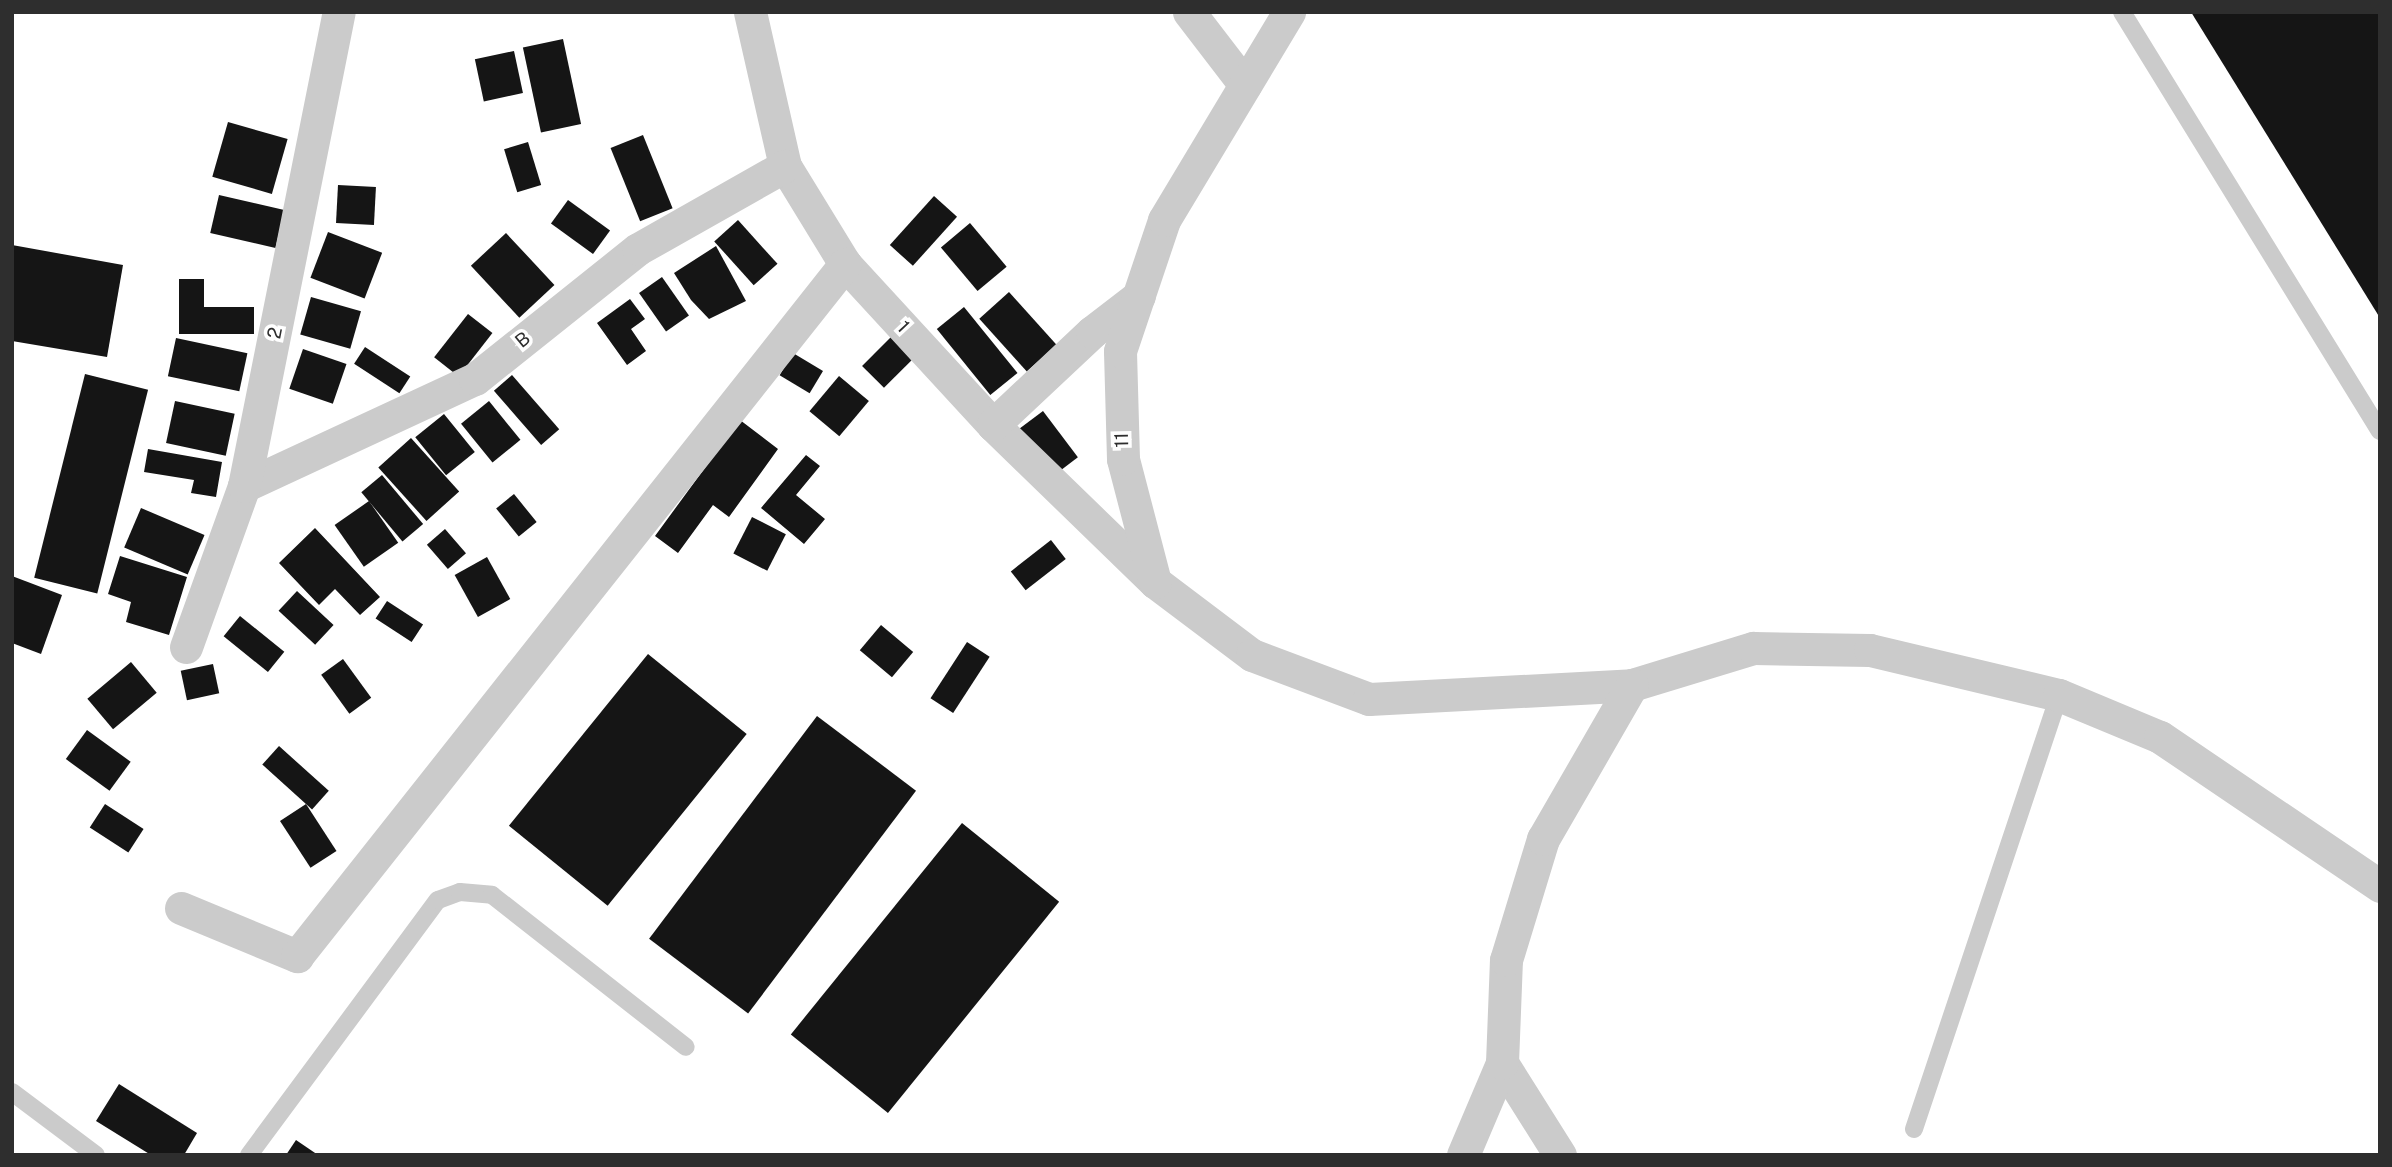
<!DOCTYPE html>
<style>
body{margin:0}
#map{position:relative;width:2392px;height:1167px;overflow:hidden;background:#fff;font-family:"Public Sans",sans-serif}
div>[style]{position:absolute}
.building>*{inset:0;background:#151515;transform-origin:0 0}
.service>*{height:18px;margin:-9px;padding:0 9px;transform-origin:9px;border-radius:9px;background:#cbcbcb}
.minor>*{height:33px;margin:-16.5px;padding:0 16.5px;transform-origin:16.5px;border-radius:16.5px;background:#cbcbcb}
span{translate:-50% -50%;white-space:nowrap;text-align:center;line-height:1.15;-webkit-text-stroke:7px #fff;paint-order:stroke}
.street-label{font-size:19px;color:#2e2e2e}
.frame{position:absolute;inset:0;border:14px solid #2e2e2e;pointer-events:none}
</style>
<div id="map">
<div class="building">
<i style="clip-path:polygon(2191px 12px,2380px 12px,2380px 318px)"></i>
<i style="left:563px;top:39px;width:87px;height:41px;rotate:78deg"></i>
<i style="left:514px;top:51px;width:43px;height:40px;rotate:78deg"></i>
<i style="left:228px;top:122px;width:62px;height:57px;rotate:16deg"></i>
<i style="left:643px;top:135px;width:79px;height:35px;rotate:68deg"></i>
<i style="left:528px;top:142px;width:45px;height:25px;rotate:73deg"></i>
<i style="left:338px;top:185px;width:38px;height:38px;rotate:3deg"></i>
<i style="left:219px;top:195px;width:67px;height:39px;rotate:13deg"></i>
<i style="left:934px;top:196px;width:31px;height:66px;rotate:42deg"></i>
<i style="left:568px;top:200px;width:52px;height:29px;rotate:36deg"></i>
<i style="left:738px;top:220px;width:59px;height:32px;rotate:48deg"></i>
<i style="left:970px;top:223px;width:57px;height:38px;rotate:50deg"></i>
<i style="left:328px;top:232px;width:58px;height:49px;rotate:21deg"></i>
<i style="left:506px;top:233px;width:71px;height:48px;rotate:47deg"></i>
<i style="clip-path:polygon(12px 245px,123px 265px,107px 357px,12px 341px)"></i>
<i style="clip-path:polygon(716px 246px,746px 301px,709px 319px,691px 300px,674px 273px)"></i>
<i style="left:662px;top:277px;width:47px;height:28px;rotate:55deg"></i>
<i style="clip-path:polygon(179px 279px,204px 279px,204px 307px,254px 307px,254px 334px,179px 334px)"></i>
<i style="left:1009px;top:292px;width:71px;height:40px;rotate:48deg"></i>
<i style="left:311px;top:297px;width:52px;height:39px;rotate:16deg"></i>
<i style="clip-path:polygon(630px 299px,645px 319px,631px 329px,646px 351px,627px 365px,597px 323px)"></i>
<i style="left:964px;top:307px;width:85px;height:35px;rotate:51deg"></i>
<i style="left:468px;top:314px;width:31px;height:55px;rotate:38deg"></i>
<i style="left:896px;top:332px;width:31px;height:48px;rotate:45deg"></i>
<i style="left:176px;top:338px;width:73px;height:39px;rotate:12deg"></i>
<i style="left:365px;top:347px;width:54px;height:20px;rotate:33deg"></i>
<i style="left:303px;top:349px;width:46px;height:42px;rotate:19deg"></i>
<i style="left:793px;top:353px;width:35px;height:26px;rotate:31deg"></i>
<i style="left:85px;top:374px;width:65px;height:210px;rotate:14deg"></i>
<i style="left:512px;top:375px;width:72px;height:24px;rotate:49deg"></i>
<i style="left:839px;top:376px;width:39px;height:46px;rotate:40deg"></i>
<i style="left:175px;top:401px;width:61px;height:43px;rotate:12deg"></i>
<i style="left:489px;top:401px;width:50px;height:36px;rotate:51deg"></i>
<i style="left:1043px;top:411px;width:58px;height:33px;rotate:53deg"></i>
<i style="left:444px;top:414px;width:49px;height:37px;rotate:51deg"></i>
<i style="clip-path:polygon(740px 420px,778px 449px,729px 517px,713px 505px,678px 553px,655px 536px)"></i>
<i style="left:411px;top:438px;width:72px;height:44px;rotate:48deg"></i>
<i style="clip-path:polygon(148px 449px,222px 462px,216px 497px,191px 493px,194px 480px,144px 472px)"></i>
<i style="clip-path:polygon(806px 455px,820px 466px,796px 495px,825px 519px,804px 544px,761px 508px)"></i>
<i style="left:382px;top:475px;width:64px;height:27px;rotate:50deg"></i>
<i style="left:514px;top:494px;width:36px;height:23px;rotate:51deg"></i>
<i style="left:369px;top:501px;width:51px;height:42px;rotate:55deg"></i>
<i style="left:141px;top:508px;width:69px;height:43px;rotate:23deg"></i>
<i style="left:752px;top:517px;width:38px;height:41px;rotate:27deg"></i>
<i style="clip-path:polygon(315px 528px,380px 597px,360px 615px,335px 589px,319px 605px,279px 563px)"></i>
<i style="left:445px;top:529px;width:32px;height:24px;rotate:49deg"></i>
<i style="left:1051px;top:540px;width:24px;height:51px;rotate:52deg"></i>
<i style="clip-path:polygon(120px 556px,187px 577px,169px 635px,126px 622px,131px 602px,108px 594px)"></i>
<i style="left:487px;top:557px;width:48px;height:37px;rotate:61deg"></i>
<i style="clip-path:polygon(12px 576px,62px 595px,41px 654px,12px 643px)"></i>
<i style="left:297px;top:591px;width:50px;height:27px;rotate:43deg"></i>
<i style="left:387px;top:601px;width:43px;height:21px;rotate:33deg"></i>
<i style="left:240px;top:616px;width:57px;height:26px;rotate:39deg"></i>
<i style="left:881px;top:625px;width:42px;height:33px;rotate:40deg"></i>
<i style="left:967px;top:642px;width:27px;height:67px;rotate:33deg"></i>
<i style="left:648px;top:654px;width:127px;height:221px;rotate:39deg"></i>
<i style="left:343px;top:659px;width:48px;height:27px;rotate:54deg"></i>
<i style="left:131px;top:662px;width:40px;height:57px;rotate:50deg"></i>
<i style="left:213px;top:664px;width:30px;height:33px;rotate:78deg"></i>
<i style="left:817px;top:716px;width:124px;height:279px;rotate:37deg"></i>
<i style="left:87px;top:730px;width:54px;height:36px;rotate:36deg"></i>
<i style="left:279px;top:746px;width:67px;height:25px;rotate:42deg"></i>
<i style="left:105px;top:804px;width:46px;height:28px;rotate:33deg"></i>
<i style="left:306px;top:804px;width:56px;height:31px;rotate:57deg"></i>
<i style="left:962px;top:823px;width:125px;height:272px;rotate:39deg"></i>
<i style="clip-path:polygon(119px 1084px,197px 1133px,184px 1155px,151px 1155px,96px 1121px)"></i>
<i style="clip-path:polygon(296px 1140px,318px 1155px,286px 1155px)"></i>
</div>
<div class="service">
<i style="left:2122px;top:12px;width:492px;rotate:58.4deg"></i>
<i style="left:12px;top:1092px;width:105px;rotate:36.9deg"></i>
<i style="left:1914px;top:1129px;width:458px;rotate:-71.5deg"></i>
<i style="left:249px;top:1155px;width:317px;rotate:-53.5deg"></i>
<i style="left:438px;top:900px;width:23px;rotate:-20deg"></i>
<i style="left:460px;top:892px;width:32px;rotate:5deg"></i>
<i style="left:492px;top:895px;width:246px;rotate:38.1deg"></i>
</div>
<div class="minor">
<i style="left:750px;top:12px;width:158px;rotate:77.2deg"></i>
<i style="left:785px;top:166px;width:115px;rotate:58.5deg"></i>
<i style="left:845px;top:264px;width:219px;rotate:47.4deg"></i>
<i style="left:993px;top:425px;width:226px;rotate:44.1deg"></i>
<i style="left:1155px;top:582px;width:121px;rotate:37deg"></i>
<i style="left:1252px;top:655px;width:125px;rotate:20.6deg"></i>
<i style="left:1369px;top:699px;width:263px;rotate:-3deg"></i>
<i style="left:1632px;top:685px;width:127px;rotate:-17deg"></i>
<i style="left:1753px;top:648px;width:117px;rotate:1deg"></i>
<i style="left:1870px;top:650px;width:194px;rotate:13.4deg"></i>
<i style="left:2059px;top:695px;width:109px;rotate:22.6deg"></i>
<i style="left:2160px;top:737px;width:266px;rotate:34.1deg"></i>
<i style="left:1189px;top:12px;width:92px;rotate:52.5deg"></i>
<i style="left:993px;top:425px;width:136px;rotate:-43.2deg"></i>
<i style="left:1092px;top:332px;width:59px;rotate:-37.5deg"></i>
<i style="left:244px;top:486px;width:255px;rotate:-24.9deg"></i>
<i style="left:475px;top:379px;width:208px;rotate:-38.6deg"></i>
<i style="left:638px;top:249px;width:169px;rotate:-29.5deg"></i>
<i style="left:1155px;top:582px;width:127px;rotate:-104.6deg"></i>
<i style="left:1123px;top:459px;width:108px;rotate:-91.6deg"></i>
<i style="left:1120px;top:351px;width:138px;rotate:-71.4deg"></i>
<i style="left:1164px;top:220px;width:243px;rotate:-59deg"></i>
<i style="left:186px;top:647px;width:171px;rotate:-70.2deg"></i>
<i style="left:244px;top:486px;width:483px;rotate:-78.7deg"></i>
<i style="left:181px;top:908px;width:126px;rotate:22.5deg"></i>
<i style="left:297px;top:956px;width:883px;rotate:-51.62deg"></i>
<i style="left:1502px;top:1063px;width:109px;rotate:57.8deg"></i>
<i style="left:1463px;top:1155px;width:100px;rotate:-67deg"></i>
<i style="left:1502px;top:1063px;width:103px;rotate:-87.8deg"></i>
<i style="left:1506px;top:960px;width:127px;rotate:-73deg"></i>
<i style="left:1543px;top:839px;width:178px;rotate:-60deg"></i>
</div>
<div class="street-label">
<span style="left:903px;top:327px;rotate:47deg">1</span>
<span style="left:275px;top:333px;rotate:-79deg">2</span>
<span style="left:523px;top:340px;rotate:-39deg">B</span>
<span style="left:1122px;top:440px;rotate:-91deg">11</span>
</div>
<div class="frame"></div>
</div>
